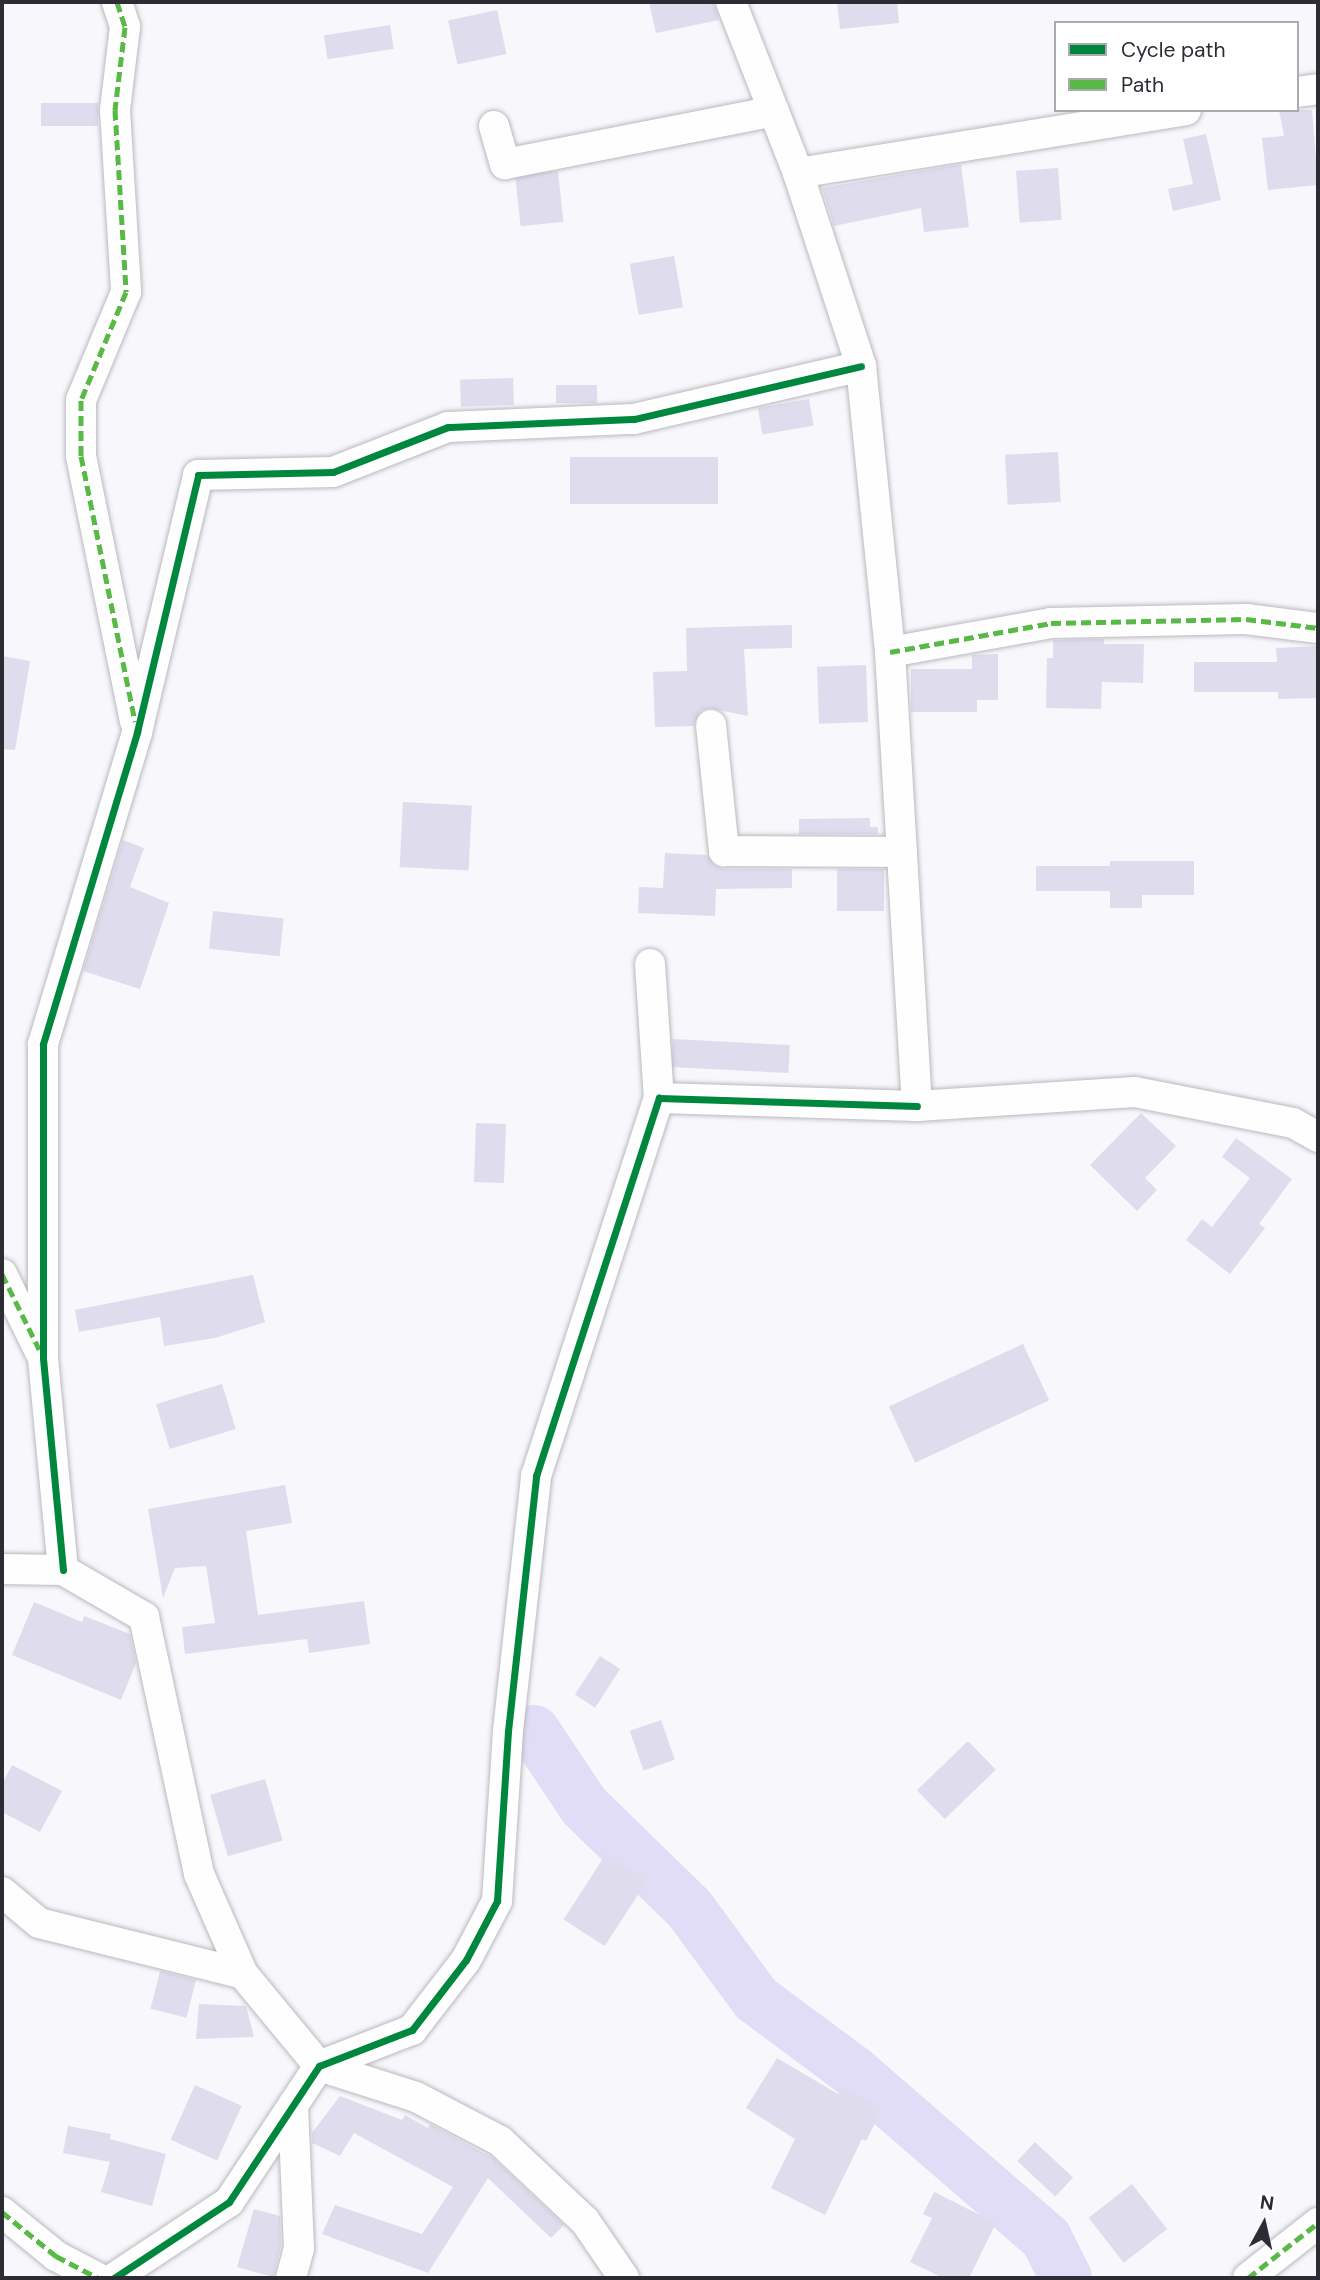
<!DOCTYPE html>
<style>
body{margin:0}
#map{position:relative;width:1320px;height:2280px;overflow:hidden;background:#f7f7fc;font-family:"DM Sans",sans-serif}
div>[style]{position:absolute}
.river>*{height:52px;margin:-26px;padding:0 26px;transform-origin:26px;border-radius:26px;background:#e1ddf6}
.building>*{inset:0;background:#dfdcee;transform-origin:0 0}
.roads{filter:drop-shadow(0 0 2px #bab9bf) drop-shadow(0 0 2px #bab9bf)}
.minor>*{height:30px;margin:-15px;padding:0 15px;transform-origin:15px;border-radius:15px;background:#fefeff}
.quiet>*{height:5px;margin-top:-2.5px;transform-origin:0;background:repeating-linear-gradient(90deg,#58b947 0 10px,transparent 0 15px)}
.cycleway>*{height:7px;margin:-3.5px;padding:0 3.5px;transform-origin:3.5px;border-radius:3.5px;background:#00873e}
span{translate:-50% -50%;white-space:nowrap;text-align:center;line-height:1.15;-webkit-text-stroke:5px #fff;paint-order:stroke}
.frame{position:absolute;inset:0;border:4px solid #2d2b33;pointer-events:none}
.legend{position:absolute;left:1054px;top:21px;width:245px;height:91px;box-sizing:border-box;background:#fff;border:2px solid #abaaad;margin:0;padding:9px 12px;list-style:none;font-size:21px;color:#2d2b33}
.legend li{display:flex;align-items:center;gap:14px;height:35px}
.legend b{width:35px;border:2px solid #abaaad}
.north{position:absolute;left:1229px;top:2189px;width:70px;height:70px;-webkit-text-stroke:5px #fff;paint-order:stroke;rotate:8deg;font-size:19px;font-weight:700;line-height:28px;text-align:center;color:#2d2b33}
.north::after{content:'';display:block;margin:auto;width:24px;height:32px;background:#2d2b33;clip-path:polygon(50% 0,100% 100%,50% 72%,0 100%)}
</style>
<div id="map">
<div class="river">
<i style="left:534px;top:1731px;width:90px;rotate:56.3deg"></i>
<i style="left:584px;top:1806px;width:146px;rotate:44.2deg"></i>
<i style="left:689px;top:1908px;width:113px;rotate:53.6deg"></i>
<i style="left:756px;top:1999px;width:121px;rotate:36.6deg"></i>
<i style="left:853px;top:2071px;width:255px;rotate:40.9deg"></i>
<i style="left:1046px;top:2238px;width:45px;rotate:63.4deg"></i>
</div>
<div class="building">
<i style="clip-path:polygon(649px 2px,714px 2px,719px 20px,656px 33px)"></i>
<i style="clip-path:polygon(837px 2px,897px 2px,899px 23px,840px 29px)"></i>
<i style="left:497px;top:10px;width:45px;height:50px;rotate:78deg"></i>
<i style="left:390px;top:25px;width:24px;height:67px;rotate:81deg"></i>
<i style="left:98px;top:103px;width:23px;height:57px;rotate:90deg"></i>
<i style="clip-path:polygon(1279px 110px,1312px 110px,1318px 185px,1268px 190px,1262px 138px,1284px 136px)"></i>
<i style="clip-path:polygon(1206px 134px,1221px 200px,1173px 211px,1168px 189px,1193px 184px,1183px 139px)"></i>
<i style="clip-path:polygon(961px 164px,969px 227px,924px 232px,921px 208px,834px 226px,822px 188px)"></i>
<i style="left:1058px;top:168px;width:52px;height:42px;rotate:86deg"></i>
<i style="left:558px;top:171px;width:51px;height:43px;rotate:84deg"></i>
<i style="left:674px;top:256px;width:52px;height:45px;rotate:80deg"></i>
<i style="left:513px;top:378px;width:27px;height:53px;rotate:88deg"></i>
<i style="left:597px;top:385px;width:18px;height:41px;rotate:90deg"></i>
<i style="left:809px;top:399px;width:27px;height:52px;rotate:80deg"></i>
<i style="left:1058px;top:452px;width:50px;height:53px;rotate:87deg"></i>
<i style="left:570px;top:457px;width:148px;height:47px"></i>
<i style="clip-path:polygon(792px 625px,792px 648px,744px 649px,748px 716px,709px 708px,700px 711px,694px 726px,655px 727px,653px 672px,687px 671px,686px 628px)"></i>
<i style="clip-path:polygon(1104px 639px,1104px 644px,1144px 644px,1143px 683px,1102px 682px,1101px 709px,1046px 708px,1047px 658px,1053px 658px,1053px 640px)"></i>
<i style="clip-path:polygon(1318px 646px,1318px 698px,1278px 699px,1278px 692px,1194px 692px,1194px 662px,1277px 662px,1276px 648px)"></i>
<i style="clip-path:polygon(998px 654px,998px 700px,977px 700px,977px 712px,911px 712px,911px 669px,972px 669px,972px 655px)"></i>
<i style="clip-path:polygon(2px 656px,30px 661px,15px 750px,2px 749px)"></i>
<i style="left:866px;top:665px;width:57px;height:49px;rotate:88deg"></i>
<i style="left:403px;top:802px;width:69px;height:65px;rotate:3deg"></i>
<i style="clip-path:polygon(870px 818px,870px 827px,878px 827px,878px 834px,799px 834px,799px 819px)"></i>
<i style="clip-path:polygon(123px 840px,144px 848px,130px 887px,169px 903px,140px 989px,83px 971px)"></i>
<i style="clip-path:polygon(665px 853px,707px 855px,715px 866px,724px 869px,792px 869px,792px 888px,716px 889px,715px 916px,638px 913px,639px 887px,663px 888px)"></i>
<i style="clip-path:polygon(1110px 861px,1194px 861px,1194px 895px,1142px 895px,1142px 908px,1110px 908px,1110px 891px,1036px 891px,1036px 866px,1110px 866px)"></i>
<i style="left:837px;top:869px;width:47px;height:42px"></i>
<i style="left:213px;top:911px;width:71px;height:38px;rotate:6deg"></i>
<i style="left:673px;top:1039px;width:117px;height:28px;rotate:3deg"></i>
<i style="clip-path:polygon(1141px 1113px,1176px 1146px,1145px 1178px,1157px 1190px,1137px 1211px,1090px 1165px)"></i>
<i style="left:476px;top:1123px;width:30px;height:59px;rotate:2deg"></i>
<i style="clip-path:polygon(1236px 1138px,1292px 1179px,1259px 1224px,1265px 1228px,1230px 1274px,1186px 1240px,1202px 1219px,1212px 1227px,1250px 1178px,1222px 1157px)"></i>
<i style="clip-path:polygon(253px 1275px,265px 1322px,215px 1338px,164px 1346px,160px 1317px,79px 1332px,75px 1310px)"></i>
<i style="left:1023px;top:1344px;width:62px;height:148px;rotate:65deg"></i>
<i style="left:222px;top:1384px;width:47px;height:69px;rotate:73deg"></i>
<i style="clip-path:polygon(285px 1485px,292px 1523px,246px 1531px,258px 1615px,364px 1601px,370px 1644px,309px 1653px,307px 1639px,185px 1654px,182px 1627px,215px 1623px,206px 1566px,175px 1568px,163px 1598px,148px 1509px)"></i>
<i style="clip-path:polygon(34px 1602px,82px 1622px,84px 1616px,130px 1634px,136px 1663px,121px 1700px,12px 1655px)"></i>
<i style="left:600px;top:1656px;width:24px;height:46px;rotate:33deg"></i>
<i style="left:661px;top:1720px;width:42px;height:33px;rotate:71deg"></i>
<i style="left:968px;top:1741px;width:40px;height:71px;rotate:46deg"></i>
<i style="clip-path:polygon(12px 1765px,62px 1791px,40px 1832px,2px 1812px,2px 1784px)"></i>
<i style="left:265px;top:1779px;width:64px;height:57px;rotate:74deg"></i>
<i style="left:606px;top:1854px;width:49px;height:78px;rotate:33deg"></i>
<i style="left:160px;top:1971px;width:37px;height:39px;rotate:14deg"></i>
<i style="clip-path:polygon(199px 2004px,246px 2006px,254px 2037px,196px 2039px)"></i>
<i style="clip-path:polygon(777px 2058px,838px 2094px,843px 2086px,882px 2109px,866px 2141px,862px 2139px,825px 2215px,771px 2188px,795px 2139px,746px 2108px)"></i>
<i style="left:195px;top:2085px;width:51px;height:60px;rotate:24deg"></i>
<i style="clip-path:polygon(340px 2096px,402px 2120px,405px 2115px,428px 2128px,430px 2124px,493px 2158px,564px 2225px,551px 2238px,488px 2178px,428px 2273px,322px 2234px,335px 2205px,422px 2234px,453px 2187px,354px 2133px,340px 2156px,312px 2143px,312px 2133px)"></i>
<i style="clip-path:polygon(68px 2126px,111px 2134px,110px 2139px,166px 2154px,152px 2206px,101px 2192px,110px 2162px,63px 2153px)"></i>
<i style="left:1035px;top:2142px;width:52px;height:26px;rotate:43deg"></i>
<i style="left:1132px;top:2184px;width:57px;height:55px;rotate:52deg"></i>
<i style="clip-path:polygon(934px 2192px,996px 2223px,969px 2278px,943px 2278px,910px 2262px,932px 2218px,923px 2214px)"></i>
<i style="clip-path:polygon(254px 2209px,280px 2216px,281px 2246px,273px 2277px,237px 2267px)"></i>
</div>
<div class="roads">
<div class="minor">
<i style="left:117px;top:2px;width:26px;rotate:72deg"></i>
<i style="left:125px;top:27px;width:84px;rotate:96.9deg"></i>
<i style="left:115px;top:110px;width:182px;rotate:86.5deg"></i>
<i style="left:126px;top:292px;width:117px;rotate:112.6deg"></i>
<i style="left:81px;top:400px;width:56px;rotate:90deg"></i>
<i style="left:81px;top:456px;width:271px;rotate:78.5deg"></i>
<i style="left:731px;top:2px;width:184px;rotate:68.6deg"></i>
<i style="left:798px;top:173px;width:203px;rotate:71.9deg"></i>
<i style="left:861px;top:366px;width:287px;rotate:84.2deg"></i>
<i style="left:890px;top:652px;width:455px;rotate:86.6deg"></i>
<i style="left:917px;top:1106px;width:218px;rotate:-3.7deg"></i>
<i style="left:1135px;top:1092px;width:161px;rotate:11.1deg"></i>
<i style="left:1293px;top:1123px;width:29px;rotate:29deg"></i>
<i style="left:1297px;top:92px;width:21px;rotate:-8deg"></i>
<i style="left:494px;top:126px;width:40px;rotate:74deg"></i>
<i style="left:505px;top:164px;width:274px;rotate:-11.1deg"></i>
<i style="left:798px;top:173px;width:393px;rotate:-9.2deg"></i>
<i style="left:890px;top:652px;width:164px;rotate:-10.2deg"></i>
<i style="left:1051px;top:623px;width:195px;rotate:-1.2deg"></i>
<i style="left:1246px;top:619px;width:73px;rotate:7.1deg"></i>
<i style="left:711px;top:725px;width:127px;rotate:84.1deg"></i>
<i style="left:724px;top:851px;width:178px;rotate:0.3deg"></i>
<i style="left:650px;top:964px;width:134px;rotate:86.2deg"></i>
<i style="left:2px;top:1274px;width:87px;rotate:64deg"></i>
<i style="left:2px;top:1569px;width:61px;rotate:0.9deg"></i>
<i style="left:63px;top:1570px;width:94px;rotate:30.1deg"></i>
<i style="left:144px;top:1617px;width:263px;rotate:77.9deg"></i>
<i style="left:199px;top:1874px;width:109px;rotate:66.3deg"></i>
<i style="left:63px;top:1570px;width:213px;rotate:-95.4deg"></i>
<i style="left:43px;top:1358px;width:314px;rotate:-90deg"></i>
<i style="left:43px;top:1044px;width:326px;rotate:-73.2deg"></i>
<i style="left:137px;top:732px;width:264px;rotate:-76.6deg"></i>
<i style="left:198px;top:475px;width:135px;rotate:-1.3deg"></i>
<i style="left:333px;top:472px;width:123px;rotate:-21.4deg"></i>
<i style="left:448px;top:427px;width:186px;rotate:-2.5deg"></i>
<i style="left:634px;top:419px;width:233px;rotate:-13.1deg"></i>
<i style="left:2px;top:1892px;width:48px;rotate:40deg"></i>
<i style="left:39px;top:1923px;width:210px;rotate:14deg"></i>
<i style="left:243px;top:1974px;width:119px;rotate:50.4deg"></i>
<i style="left:319px;top:2066px;width:102px;rotate:17.7deg"></i>
<i style="left:416px;top:2097px;width:95px;rotate:27.6deg"></i>
<i style="left:500px;top:2141px;width:117px;rotate:43.3deg"></i>
<i style="left:585px;top:2221px;width:69px;rotate:55.6deg"></i>
<i style="left:2px;top:2212px;width:70px;rotate:39.2deg"></i>
<i style="left:56px;top:2256px;width:47px;rotate:27.6deg"></i>
<i style="left:114px;top:2278px;width:138px;rotate:-33.5deg"></i>
<i style="left:229px;top:2202px;width:163px;rotate:-56.5deg"></i>
<i style="left:319px;top:2066px;width:100px;rotate:-21.2deg"></i>
<i style="left:412px;top:2030px;width:88px;rotate:-52.4deg"></i>
<i style="left:466px;top:1960px;width:67px;rotate:-62.3deg"></i>
<i style="left:497px;top:1901px;width:170px;rotate:-86.3deg"></i>
<i style="left:508px;top:1731px;width:257px;rotate:-83.7deg"></i>
<i style="left:536px;top:1476px;width:398px;rotate:-72deg"></i>
<i style="left:659px;top:1098px;width:258px;rotate:1.8deg"></i>
<i style="left:291px;top:2278px;width:30px;rotate:-75deg"></i>
<i style="left:299px;top:2249px;width:144px;rotate:-92.4deg"></i>
<i style="left:1248px;top:2278px;width:89px;rotate:-38.2deg"></i>
</div>
</div>
<div class="quiet">
<i style="left:117px;top:2px;width:26px;rotate:72deg"></i>
<i style="left:125px;top:27px;width:84px;rotate:96.9deg"></i>
<i style="left:115px;top:110px;width:182px;rotate:86.5deg"></i>
<i style="left:126px;top:292px;width:117px;rotate:112.6deg"></i>
<i style="left:81px;top:400px;width:56px;rotate:90deg"></i>
<i style="left:81px;top:456px;width:271px;rotate:78.5deg"></i>
<i style="left:890px;top:652px;width:164px;rotate:-10.2deg"></i>
<i style="left:1051px;top:623px;width:195px;rotate:-1.2deg"></i>
<i style="left:1246px;top:619px;width:73px;rotate:7.1deg"></i>
<i style="left:2px;top:1274px;width:84px;rotate:63.7deg"></i>
<i style="left:2px;top:2212px;width:70px;rotate:39.2deg"></i>
<i style="left:56px;top:2256px;width:47px;rotate:27.6deg"></i>
<i style="left:1248px;top:2278px;width:89px;rotate:-38.2deg"></i>
</div>
<div class="cycleway">
<i style="left:63px;top:1570px;width:213px;rotate:-95.4deg"></i>
<i style="left:43px;top:1358px;width:314px;rotate:-90deg"></i>
<i style="left:43px;top:1044px;width:326px;rotate:-73.2deg"></i>
<i style="left:137px;top:732px;width:264px;rotate:-76.6deg"></i>
<i style="left:198px;top:475px;width:135px;rotate:-1.3deg"></i>
<i style="left:333px;top:472px;width:123px;rotate:-21.4deg"></i>
<i style="left:448px;top:427px;width:186px;rotate:-2.5deg"></i>
<i style="left:634px;top:419px;width:233px;rotate:-13.1deg"></i>
<i style="left:114px;top:2278px;width:138px;rotate:-33.5deg"></i>
<i style="left:229px;top:2202px;width:163px;rotate:-56.5deg"></i>
<i style="left:319px;top:2066px;width:100px;rotate:-21.2deg"></i>
<i style="left:412px;top:2030px;width:88px;rotate:-52.4deg"></i>
<i style="left:466px;top:1960px;width:67px;rotate:-62.3deg"></i>
<i style="left:497px;top:1901px;width:170px;rotate:-86.3deg"></i>
<i style="left:508px;top:1731px;width:257px;rotate:-83.7deg"></i>
<i style="left:536px;top:1476px;width:398px;rotate:-72deg"></i>
<i style="left:659px;top:1098px;width:258px;rotate:1.8deg"></i>
</div>
<div class="frame"></div>
<ul class="legend">
<li><b style="height:9px;background:#00873e"></b>Cycle path</li>
<li><b style="height:9px;background:#58b947"></b>Path</li>
</ul>
<div class="north">N</div>
</div>
